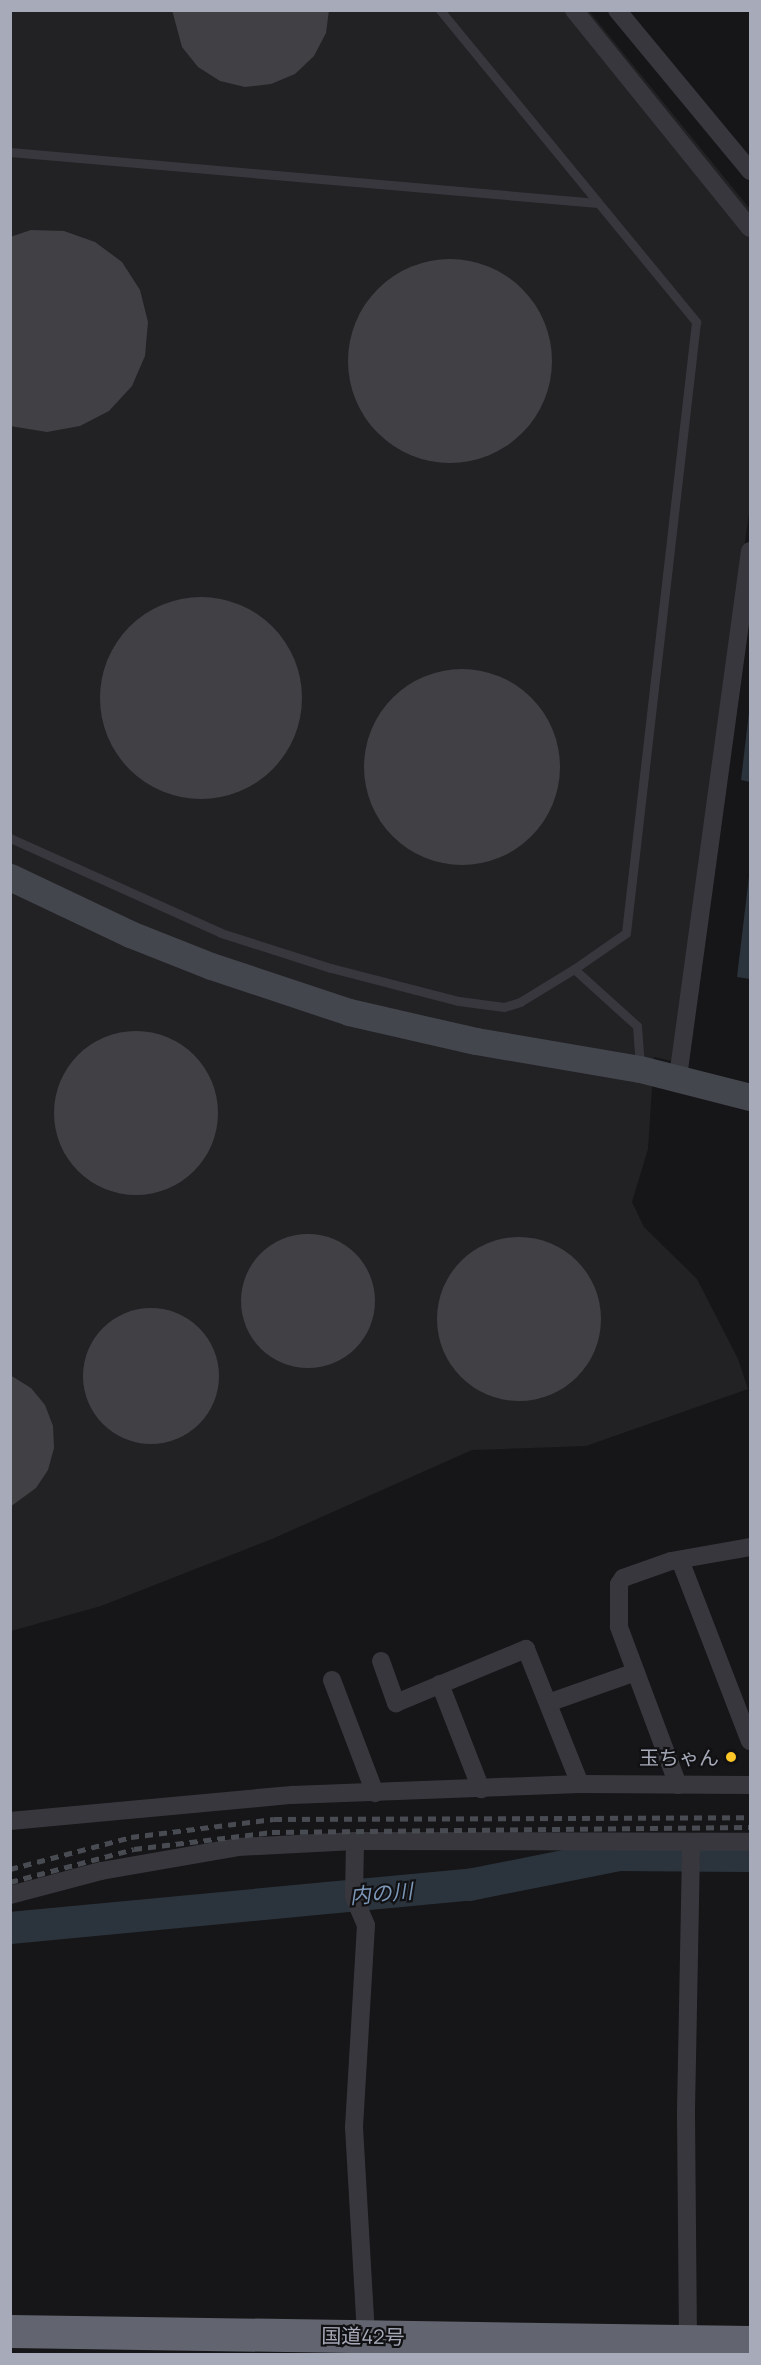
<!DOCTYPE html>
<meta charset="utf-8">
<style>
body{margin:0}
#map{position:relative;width:761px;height:2365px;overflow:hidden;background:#161618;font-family:Manrope,"Noto Sans JP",sans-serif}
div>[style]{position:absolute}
.built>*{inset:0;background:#222225}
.water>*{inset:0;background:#2b343d}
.river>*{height:32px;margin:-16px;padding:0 16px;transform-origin:16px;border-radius:16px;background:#2b343d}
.building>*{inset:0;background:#404045}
.round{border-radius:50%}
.lane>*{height:9px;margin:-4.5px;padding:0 4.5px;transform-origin:4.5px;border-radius:4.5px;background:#37373d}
.street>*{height:18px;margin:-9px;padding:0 9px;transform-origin:9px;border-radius:9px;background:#37373d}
.secondary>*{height:27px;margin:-13.5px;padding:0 13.5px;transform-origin:13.5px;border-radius:13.5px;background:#44464e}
.highway>*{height:33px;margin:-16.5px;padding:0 16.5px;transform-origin:16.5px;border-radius:16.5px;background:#62656f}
.rail>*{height:4.5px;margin-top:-2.25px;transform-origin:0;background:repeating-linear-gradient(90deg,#494b53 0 8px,transparent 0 14px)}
.dots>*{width:16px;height:16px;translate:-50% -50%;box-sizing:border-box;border:3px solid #111113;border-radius:50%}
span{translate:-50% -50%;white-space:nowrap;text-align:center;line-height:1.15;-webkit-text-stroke:4.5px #111113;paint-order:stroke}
.poi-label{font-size:20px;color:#a7abb9}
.right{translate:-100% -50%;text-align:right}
.street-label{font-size:20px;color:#a7abb9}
.water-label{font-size:21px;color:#7c97b7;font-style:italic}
.frame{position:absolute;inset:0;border:12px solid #a7abb9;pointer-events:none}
</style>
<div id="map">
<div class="built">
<i style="clip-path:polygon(11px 11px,589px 11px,750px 209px,750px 506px,672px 1061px,654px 1057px,648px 1149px,632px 1202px,644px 1227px,697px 1279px,738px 1359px,748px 1389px,586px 1446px,472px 1450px,272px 1539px,101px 1606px,11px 1631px)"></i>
</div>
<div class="water">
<i style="clip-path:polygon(750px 704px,750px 782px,741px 780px)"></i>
<i style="clip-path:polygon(750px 868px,750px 979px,737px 977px)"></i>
</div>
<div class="river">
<i style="left:10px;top:1928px;width:461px;rotate:-5.4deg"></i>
<i style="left:469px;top:1885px;width:153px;rotate:-11.3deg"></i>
<i style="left:619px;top:1855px;width:131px;rotate:0.4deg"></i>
</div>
<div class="building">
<i style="clip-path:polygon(172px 10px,329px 10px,326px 33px,314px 56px,295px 74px,271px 84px,245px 87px,220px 81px,198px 67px,182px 47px)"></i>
<i style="clip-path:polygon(31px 230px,64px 231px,95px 242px,122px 262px,140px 290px,148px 322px,145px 356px,132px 386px,109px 411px,80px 426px,47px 432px,10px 426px,10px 237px)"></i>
<i class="round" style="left:348px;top:259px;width:204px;height:204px"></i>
<i class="round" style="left:100px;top:597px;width:202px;height:202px"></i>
<i class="round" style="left:364px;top:669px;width:196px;height:196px"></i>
<i class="round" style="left:54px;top:1031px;width:164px;height:164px"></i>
<i class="round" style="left:241px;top:1234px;width:134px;height:134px"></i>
<i class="round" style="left:437px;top:1237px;width:164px;height:164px"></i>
<i class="round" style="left:83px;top:1308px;width:136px;height:136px"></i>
<i style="clip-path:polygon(10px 1375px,31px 1388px,45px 1405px,53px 1426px,54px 1448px,48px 1470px,36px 1488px,10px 1507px)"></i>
</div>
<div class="lane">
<i style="left:440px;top:10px;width:404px;rotate:50.6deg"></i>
<i style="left:696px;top:322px;width:615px;rotate:96.54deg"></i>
<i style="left:626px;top:933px;width:63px;rotate:145.3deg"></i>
<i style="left:574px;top:969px;width:85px;rotate:42.1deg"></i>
<i style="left:637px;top:1026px;width:41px;rotate:85.8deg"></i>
<i style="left:10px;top:152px;width:590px;rotate:4.96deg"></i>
<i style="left:10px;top:838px;width:231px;rotate:24.2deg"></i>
<i style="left:221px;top:933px;width:115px;rotate:17.7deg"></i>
<i style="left:331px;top:968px;width:132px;rotate:14.5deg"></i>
<i style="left:459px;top:1001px;width:45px;rotate:7.6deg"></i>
<i style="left:504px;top:1007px;width:17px;rotate:-17deg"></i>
<i style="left:520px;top:1002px;width:63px;rotate:-31.4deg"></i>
</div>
<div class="street">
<i style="left:574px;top:10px;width:280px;rotate:51.1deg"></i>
<i style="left:617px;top:10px;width:209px;rotate:50.4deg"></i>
<i style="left:678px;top:1077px;width:531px;rotate:-82.21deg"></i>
<i style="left:680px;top:1560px;width:194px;rotate:68.9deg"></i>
<i style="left:381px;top:1661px;width:45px;rotate:70.3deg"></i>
<i style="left:396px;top:1703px;width:141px;rotate:-22.6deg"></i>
<i style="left:526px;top:1649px;width:145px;rotate:68.2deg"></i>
<i style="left:332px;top:1680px;width:121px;rotate:69.2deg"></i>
<i style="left:440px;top:1684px;width:113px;rotate:68.7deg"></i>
<i style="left:548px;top:1703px;width:93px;rotate:-19.4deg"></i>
<i style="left:678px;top:1785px;width:169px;rotate:-110.5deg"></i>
<i style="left:619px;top:1627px;width:43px;rotate:-90deg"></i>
<i style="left:619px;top:1584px;width:7px;rotate:-56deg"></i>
<i style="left:623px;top:1578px;width:51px;rotate:-19.5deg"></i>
<i style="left:671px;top:1561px;width:80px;rotate:-10deg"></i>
<i style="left:10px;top:1821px;width:283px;rotate:-5.3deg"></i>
<i style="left:292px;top:1795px;width:288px;rotate:-2.2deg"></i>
<i style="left:580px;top:1784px;width:170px;rotate:0.3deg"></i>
<i style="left:355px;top:1841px;width:56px;rotate:91deg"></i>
<i style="left:354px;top:1897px;width:30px;rotate:67deg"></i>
<i style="left:366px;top:1925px;width:202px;rotate:93.4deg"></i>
<i style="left:354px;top:2127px;width:209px;rotate:86.7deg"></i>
<i style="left:10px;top:1895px;width:94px;rotate:-14.8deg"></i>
<i style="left:101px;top:1871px;width:139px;rotate:-9.9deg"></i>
<i style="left:238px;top:1847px;width:117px;rotate:-2.9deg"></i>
<i style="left:355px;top:1841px;width:395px;rotate:0.1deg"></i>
<i style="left:688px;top:2343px;width:232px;rotate:-90.5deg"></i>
<i style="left:686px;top:2111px;width:269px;rotate:-88.9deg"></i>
</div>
<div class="secondary">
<i style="left:10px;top:877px;width:133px;rotate:25.4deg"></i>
<i style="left:130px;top:934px;width:87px;rotate:21.6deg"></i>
<i style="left:211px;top:966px;width:145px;rotate:18.4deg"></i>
<i style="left:349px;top:1012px;width:130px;rotate:12.9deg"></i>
<i style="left:476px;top:1041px;width:166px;rotate:9.7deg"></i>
<i style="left:640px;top:1069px;width:114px;rotate:14.3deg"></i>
</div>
<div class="highway">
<i style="left:10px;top:2331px;width:740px;rotate:0.85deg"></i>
</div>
<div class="rail">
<i style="left:10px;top:1869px;width:125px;rotate:-14.8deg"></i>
<i style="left:131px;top:1837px;width:144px;rotate:-7.2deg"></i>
<i style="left:274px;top:1819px;width:476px;rotate:-0.2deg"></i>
<i style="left:10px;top:1882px;width:128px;rotate:-14.9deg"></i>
<i style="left:134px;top:1849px;width:139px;rotate:-7deg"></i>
<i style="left:272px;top:1832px;width:478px;rotate:-0.6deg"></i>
</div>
<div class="dots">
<i style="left:731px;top:1757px;background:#ffc627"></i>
</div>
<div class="poi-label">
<span class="right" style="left:719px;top:1757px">玉ちゃん</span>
</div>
<div class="street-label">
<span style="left:363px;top:2336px;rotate:1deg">国道42号</span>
</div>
<div class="water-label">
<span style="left:381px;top:1893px;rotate:-5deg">内の川</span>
</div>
<div class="frame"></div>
</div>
